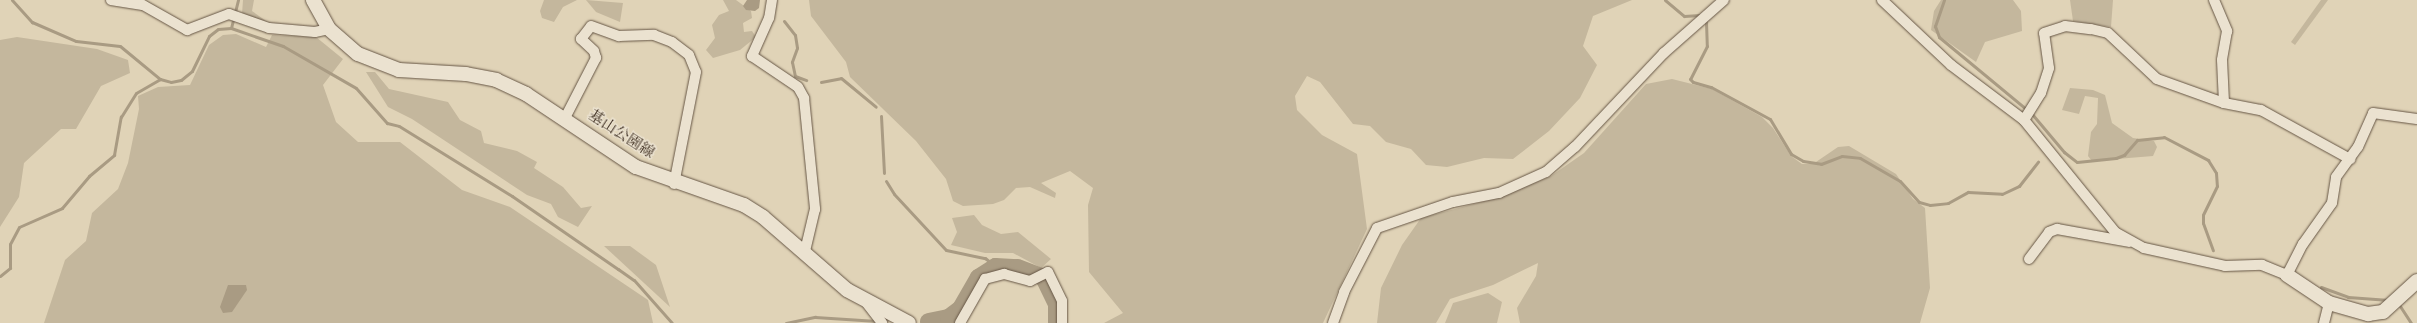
<!DOCTYPE html>
<meta charset="utf-8">
<style>
body{margin:0}
#map{position:relative;width:2417px;height:323px;overflow:hidden;background:#e0d3b7;font-family:"Sorts Mill Goudy","Noto Serif JP",serif}
div>[style]{position:absolute}
.green>*{inset:0;background:#c4b79d}
.water>*{inset:0;background:#a99b83}
.stream>*{height:3px;margin:-1.5px;padding:0 1.5px;transform-origin:1.5px;border-radius:1.5px;background:#a99b83}
.river>*{height:17px;margin:-8.5px;padding:0 8.5px;transform-origin:8.5px;border-radius:8.5px;background:#a99b83}
.roads{filter:drop-shadow(0 0 1px #665645) drop-shadow(0 0 1px #665645)}
.street>*{height:10px;margin:-5px;padding:0 5px;transform-origin:5px;border-radius:5px;background:#ebe2d0}
.secondary>*{height:14px;margin:-7px;padding:0 7px;transform-origin:7px;border-radius:7px;background:#ebe2d0}
span{translate:-50% -50%;white-space:nowrap;text-align:center;line-height:1.15;-webkit-text-stroke:3px #ebe2d0;paint-order:stroke}
.street-label{font-size:15px;color:#3d2d1f}
</style>
<div id="map">
<div class="green">
<i style="clip-path:polygon(243px 0,254px 0,252px 11px,269px 23px,242px 14px)"></i>
<i style="clip-path:polygon(544px 0,577px 0,563px 7px,554px 22px,542px 18px,540px 11px)"></i>
<i style="clip-path:polygon(586px 0,623px 3px,620px 22px,596px 12px)"></i>
<i style="clip-path:polygon(723px 0,736px 0,751px 11px,752px 18px,743px 23px,744px 32px,752px 31px,756px 37px,740px 50px,713px 58px,706px 50px,715px 38px,712px 25px,719px 15px,729px 11px)"></i>
<i style="clip-path:polygon(809px 0,1632px 0,1593px 16px,1583px 46px,1597px 65px,1580px 98px,1549px 131px,1513px 159px,1484px 158px,1447px 167px,1426px 165px,1411px 149px,1386px 142px,1370px 126px,1353px 124px,1320px 82px,1307px 76px,1295px 96px,1297px 110px,1322px 135px,1357px 154px,1367px 229px,1323px 323px,1104px 323px,1123px 313px,1089px 272px,1088px 205px,1093px 188px,1070px 171px,1041px 183px,1056px 193px,1055px 198px,1030px 187px,1016px 188px,1004px 200px,993px 204px,963px 206px,953px 201px,946px 179px,916px 141px,850px 77px,846px 62px,811px 16px)"></i>
<i style="clip-path:polygon(1941px 0,2013px 0,2021px 11px,2022px 31px,1985px 42px,1976px 62px,1931px 30px,1934px 11px)"></i>
<i style="clip-path:polygon(2070px 0,2113px 0,2111px 27px,2073px 21px)"></i>
<i style="clip-path:polygon(2321px 0,2328px 0,2295px 45px,2291px 42px)"></i>
<i style="clip-path:polygon(236px 34px,266px 47px,272px 35px,316px 37px,343px 59px,323px 85px,336px 122px,358px 142px,400px 142px,462px 190px,510px 207px,648px 300px,653px 323px,44px 323px,65px 260px,86px 241px,92px 213px,118px 189px,128px 163px,139px 109px,138px 96px,158px 87px,190px 85px,209px 45px,223px 35px)"></i>
<i style="clip-path:polygon(17px 37px,97px 49px,128px 60px,130px 73px,101px 86px,76px 129px,61px 129px,24px 163px,19px 197px,0 227px,0 40px)"></i>
<i style="clip-path:polygon(366px 72px,375px 72px,389px 89px,448px 102px,460px 120px,481px 131px,484px 143px,517px 151px,537px 162px,534px 168px,563px 187px,581px 208px,592px 206px,578px 227px,558px 217px,551px 204px,527px 195px,412px 119px,388px 107px)"></i>
<i style="clip-path:polygon(1672px 79px,1712px 89px,1762px 117px,1773px 128px,1791px 156px,1802px 164px,1813px 164px,1838px 147px,1849px 146px,1896px 174px,1913px 199px,1925px 208px,1930px 288px,1920px 323px,1520px 323px,1517px 308px,1536px 276px,1538px 263px,1493px 285px,1450px 299px,1436px 323px,1377px 323px,1381px 288px,1402px 245px,1421px 218px,1500px 197px,1551px 176px,1584px 153px,1646px 84px)"></i>
<i style="clip-path:polygon(2070px 88px,2093px 90px,2105px 95px,2112px 123px,2133px 138px,2154px 141px,2157px 147px,2153px 156px,2092px 161px,2088px 156px,2091px 132px,2097px 124px,2098px 98px,2085px 96px,2079px 114px,2062px 110px)"></i>
<i style="clip-path:polygon(974px 215px,982px 225px,1001px 234px,1018px 232px,1051px 259px,1041px 268px,1013px 253px,985px 253px,951px 245px,957px 232px,952px 218px)"></i>
<i style="clip-path:polygon(604px 246px,630px 246px,656px 265px,670px 307px)"></i>
<i style="clip-path:polygon(1488px 293px,1502px 302px,1497px 323px,1445px 323px,1453px 303px)"></i>
</div>
<div class="water">
<i style="clip-path:polygon(747px 0,760px 0,759px 8px,755px 11px,746px 10px,743px 6px)"></i>
<i style="clip-path:polygon(228px 285px,246px 285px,247px 290px,232px 312px,223px 313px,220px 307px)"></i>
</div>
<div class="stream">
<i style="left:12px;top:0;width:30px;rotate:48deg"></i>
<i style="left:32px;top:22px;width:48px;rotate:23.4deg"></i>
<i style="left:76px;top:41px;width:44px;rotate:6.5deg"></i>
<i style="left:120px;top:46px;width:52px;rotate:39.5deg"></i>
<i style="left:160px;top:79px;width:11px;rotate:15deg"></i>
<i style="left:171px;top:82px;width:10px;rotate:-11deg"></i>
<i style="left:181px;top:80px;width:14px;rotate:-39deg"></i>
<i style="left:192px;top:71px;width:39px;rotate:-64deg"></i>
<i style="left:209px;top:36px;width:11px;rotate:-38deg"></i>
<i style="left:218px;top:29px;width:13px;rotate:-4deg"></i>
<i style="left:231px;top:28px;width:55px;rotate:19.1deg"></i>
<i style="left:283px;top:46px;width:84px;rotate:29.9deg"></i>
<i style="left:356px;top:88px;width:47px;rotate:48.5deg"></i>
<i style="left:387px;top:123px;width:12px;rotate:14deg"></i>
<i style="left:399px;top:126px;width:133px;rotate:31.8deg"></i>
<i style="left:512px;top:196px;width:129px;rotate:34.6deg"></i>
<i style="left:618px;top:269px;width:19px;rotate:35deg"></i>
<i style="left:634px;top:280px;width:57px;rotate:48.5deg"></i>
<i style="left:1665px;top:0;width:25px;rotate:40deg"></i>
<i style="left:1684px;top:16px;width:16px;rotate:-4deg"></i>
<i style="left:1944px;top:0;width:28px;rotate:109deg"></i>
<i style="left:1935px;top:26px;width:12px;rotate:70deg"></i>
<i style="left:1939px;top:37px;width:121px;rotate:39.6deg"></i>
<i style="left:2032px;top:114px;width:50px;rotate:49.9deg"></i>
<i style="left:2064px;top:152px;width:16px;rotate:38deg"></i>
<i style="left:2077px;top:162px;width:39px;rotate:-6deg"></i>
<i style="left:2116px;top:158px;width:9px;rotate:-21deg"></i>
<i style="left:2124px;top:155px;width:20px;rotate:-49deg"></i>
<i style="left:2137px;top:140px;width:27px;rotate:-6deg"></i>
<i style="left:2164px;top:137px;width:50px;rotate:27.6deg"></i>
<i style="left:2208px;top:160px;width:15px;rotate:58deg"></i>
<i style="left:2216px;top:173px;width:13px;rotate:86deg"></i>
<i style="left:2217px;top:186px;width:32px;rotate:116deg"></i>
<i style="left:2203px;top:215px;width:8px;rotate:90deg"></i>
<i style="left:2203px;top:223px;width:29px;rotate:70deg"></i>
<i style="left:784px;top:21px;width:18px;rotate:52deg"></i>
<i style="left:795px;top:35px;width:13px;rotate:81deg"></i>
<i style="left:797px;top:48px;width:15px;rotate:110deg"></i>
<i style="left:792px;top:62px;width:14px;rotate:78deg"></i>
<i style="left:795px;top:76px;width:12px;rotate:20deg"></i>
<i style="left:1706px;top:22px;width:24px;rotate:88deg"></i>
<i style="left:1707px;top:46px;width:37px;rotate:117deg"></i>
<i style="left:1690px;top:79px;width:4px;rotate:45deg"></i>
<i style="left:1693px;top:82px;width:19px;rotate:16deg"></i>
<i style="left:1711px;top:87px;width:67px;rotate:28.5deg"></i>
<i style="left:1770px;top:119px;width:41px;rotate:59deg"></i>
<i style="left:1791px;top:154px;width:14px;rotate:30deg"></i>
<i style="left:1803px;top:161px;width:18px;rotate:9deg"></i>
<i style="left:1821px;top:164px;width:22px;rotate:-21deg"></i>
<i style="left:1842px;top:156px;width:18px;rotate:6deg"></i>
<i style="left:1860px;top:158px;width:46px;rotate:29.9deg"></i>
<i style="left:1900px;top:181px;width:28px;rotate:48deg"></i>
<i style="left:1919px;top:202px;width:11px;rotate:15deg"></i>
<i style="left:1930px;top:205px;width:18px;rotate:-6deg"></i>
<i style="left:1948px;top:203px;width:23px;rotate:-29deg"></i>
<i style="left:1968px;top:192px;width:34px;rotate:3deg"></i>
<i style="left:2002px;top:194px;width:19px;rotate:-25deg"></i>
<i style="left:2019px;top:186px;width:31px;rotate:-52deg"></i>
<i style="left:231px;top:28px;width:29px;rotate:-76deg"></i>
<i style="left:821px;top:82px;width:20px;rotate:-11deg"></i>
<i style="left:841px;top:78px;width:45px;rotate:39.6deg"></i>
<i style="left:881px;top:116px;width:57px;rotate:87deg"></i>
<i style="left:886px;top:181px;width:15px;rotate:58deg"></i>
<i style="left:894px;top:194px;width:76px;rotate:47.1deg"></i>
<i style="left:946px;top:250px;width:40px;rotate:12deg"></i>
<i style="left:985px;top:258px;width:13px;rotate:39deg"></i>
<i style="left:0;top:276px;width:13px;rotate:-39deg"></i>
<i style="left:10px;top:268px;width:24px;rotate:-90deg"></i>
<i style="left:10px;top:244px;width:19px;rotate:-62deg"></i>
<i style="left:19px;top:227px;width:47px;rotate:-23.8deg"></i>
<i style="left:62px;top:208px;width:42px;rotate:-49.8deg"></i>
<i style="left:89px;top:176px;width:33px;rotate:-40deg"></i>
<i style="left:114px;top:155px;width:39px;rotate:-80deg"></i>
<i style="left:121px;top:117px;width:28px;rotate:-58deg"></i>
<i style="left:136px;top:93px;width:28px;rotate:-30deg"></i>
<i style="left:2321px;top:287px;width:29px;rotate:20deg"></i>
<i style="left:2348px;top:297px;width:41px;rotate:4.2deg"></i>
<i style="left:2398px;top:303px;width:24px;rotate:57deg"></i>
<i style="left:786px;top:323px;width:30px;rotate:-12deg"></i>
<i style="left:815px;top:317px;width:62px;rotate:3.7deg"></i>
</div>
<div class="river">
<i style="left:928px;top:321px;width:20px;rotate:-11deg"></i>
<i style="left:948px;top:317px;width:15px;rotate:-37deg"></i>
<i style="left:960px;top:308px;width:36px;rotate:-60deg"></i>
<i style="left:978px;top:277px;width:20px;rotate:-33deg"></i>
<i style="left:995px;top:266px;width:22px;rotate:3deg"></i>
<i style="left:1017px;top:267px;width:28px;rotate:21deg"></i>
<i style="left:1043px;top:277px;width:30px;rotate:64deg"></i>
<i style="left:1056px;top:304px;width:19px;rotate:90deg"></i>
</div>
<div class="roads">
<div class="street">
<i style="left:111px;top:0;width:32px;rotate:9deg"></i>
<i style="left:143px;top:5px;width:51px;rotate:29.6deg"></i>
<i style="left:187px;top:30px;width:45px;rotate:-20.9deg"></i>
<i style="left:229px;top:14px;width:42px;rotate:19.3deg"></i>
<i style="left:269px;top:28px;width:46px;rotate:5deg"></i>
<i style="left:315px;top:32px;width:14px;rotate:-12deg"></i>
<i style="left:772px;top:0;width:18px;rotate:99deg"></i>
<i style="left:769px;top:18px;width:42px;rotate:114.1deg"></i>
<i style="left:752px;top:56px;width:55px;rotate:34deg"></i>
<i style="left:798px;top:87px;width:13px;rotate:61deg"></i>
<i style="left:804px;top:98px;width:112px;rotate:84.3deg"></i>
<i style="left:815px;top:209px;width:47px;rotate:103.4deg"></i>
<i style="left:1882px;top:0;width:95px;rotate:43.3deg"></i>
<i style="left:1951px;top:65px;width:91px;rotate:37deg"></i>
<i style="left:2024px;top:120px;width:144px;rotate:50.9deg"></i>
<i style="left:2115px;top:232px;width:33px;rotate:29deg"></i>
<i style="left:2144px;top:248px;width:83px;rotate:12.5deg"></i>
<i style="left:2225px;top:266px;width:37px;rotate:-2deg"></i>
<i style="left:2262px;top:265px;width:27px;rotate:22deg"></i>
<i style="left:2287px;top:275px;width:35px;rotate:-63deg"></i>
<i style="left:2303px;top:244px;width:50px;rotate:-54.7deg"></i>
<i style="left:2332px;top:203px;width:26px;rotate:-81deg"></i>
<i style="left:2336px;top:177px;width:37px;rotate:-54deg"></i>
<i style="left:2358px;top:147px;width:37px;rotate:-66deg"></i>
<i style="left:2373px;top:113px;width:44px;rotate:7.8deg"></i>
<i style="left:2214px;top:0;width:34px;rotate:67deg"></i>
<i style="left:2227px;top:31px;width:29px;rotate:100deg"></i>
<i style="left:2222px;top:60px;width:43px;rotate:87.3deg"></i>
<i style="left:565px;top:118px;width:68px;rotate:-62.7deg"></i>
<i style="left:596px;top:58px;width:7px;rotate:-106deg"></i>
<i style="left:594px;top:51px;width:18px;rotate:-137deg"></i>
<i style="left:581px;top:39px;width:16px;rotate:-52deg"></i>
<i style="left:591px;top:26px;width:30px;rotate:20deg"></i>
<i style="left:619px;top:36px;width:35px;rotate:-2deg"></i>
<i style="left:654px;top:35px;width:19px;rotate:21deg"></i>
<i style="left:672px;top:42px;width:21px;rotate:37deg"></i>
<i style="left:689px;top:55px;width:18px;rotate:68deg"></i>
<i style="left:696px;top:72px;width:114px;rotate:101.1deg"></i>
<i style="left:2024px;top:120px;width:32px;rotate:-58deg"></i>
<i style="left:2041px;top:93px;width:26px;rotate:-72deg"></i>
<i style="left:2049px;top:68px;width:35px;rotate:-98deg"></i>
<i style="left:2044px;top:33px;width:22px;rotate:-18deg"></i>
<i style="left:2065px;top:26px;width:26px;rotate:7deg"></i>
<i style="left:2091px;top:29px;width:17px;rotate:13deg"></i>
<i style="left:2108px;top:33px;width:67px;rotate:43.2deg"></i>
<i style="left:2157px;top:79px;width:71px;rotate:19.7deg"></i>
<i style="left:2224px;top:103px;width:38px;rotate:11deg"></i>
<i style="left:2261px;top:110px;width:102px;rotate:28.8deg"></i>
<i style="left:2029px;top:259px;width:34px;rotate:-53deg"></i>
<i style="left:2049px;top:232px;width:9px;rotate:-21deg"></i>
<i style="left:2057px;top:229px;width:73px;rotate:10.2deg"></i>
<i style="left:865px;top:301px;width:28px;rotate:52deg"></i>
<i style="left:960px;top:323px;width:51px;rotate:-60.4deg"></i>
<i style="left:985px;top:279px;width:20px;rotate:-15deg"></i>
<i style="left:1004px;top:274px;width:27px;rotate:15deg"></i>
<i style="left:1030px;top:281px;width:20px;rotate:-27deg"></i>
<i style="left:1048px;top:272px;width:32px;rotate:64deg"></i>
<i style="left:1062px;top:301px;width:22px;rotate:90deg"></i>
<i style="left:1333px;top:323px;width:33px;rotate:-70deg"></i>
<i style="left:1344px;top:292px;width:72px;rotate:-62.7deg"></i>
<i style="left:1377px;top:228px;width:80px;rotate:-18.9deg"></i>
<i style="left:1453px;top:202px;width:47px;rotate:-11.1deg"></i>
<i style="left:1499px;top:193px;width:51px;rotate:-24.1deg"></i>
<i style="left:1546px;top:172px;width:38px;rotate:-41deg"></i>
<i style="left:1575px;top:147px;width:129px;rotate:-46.6deg"></i>
<i style="left:1664px;top:53px;width:80px;rotate:-41.5deg"></i>
<i style="left:2324px;top:323px;width:21px;rotate:-76deg"></i>
</div>
<div class="secondary">
<i style="left:313px;top:0;width:33px;rotate:61deg"></i>
<i style="left:329px;top:29px;width:38px;rotate:41deg"></i>
<i style="left:358px;top:54px;width:44px;rotate:21.3deg"></i>
<i style="left:399px;top:70px;width:67px;rotate:3.4deg"></i>
<i style="left:466px;top:74px;width:31px;rotate:11deg"></i>
<i style="left:496px;top:80px;width:33px;rotate:25deg"></i>
<i style="left:526px;top:94px;width:132px;rotate:33.6deg"></i>
<i style="left:636px;top:167px;width:114px;rotate:19.4deg"></i>
<i style="left:744px;top:205px;width:22px;rotate:32deg"></i>
<i style="left:763px;top:217px;width:111px;rotate:41deg"></i>
<i style="left:847px;top:290px;width:70px;rotate:28deg"></i>
<i style="left:2287px;top:275px;width:50px;rotate:33.7deg"></i>
<i style="left:2329px;top:303px;width:41px;rotate:15.8deg"></i>
<i style="left:2368px;top:314px;width:15px;rotate:-8deg"></i>
<i style="left:2383px;top:312px;width:46px;rotate:-42.4deg"></i>
</div>
</div>
<div class="street-label">
<span style="left:621px;top:135px;rotate:33deg">基山公園線</span>
</div>
</div>
